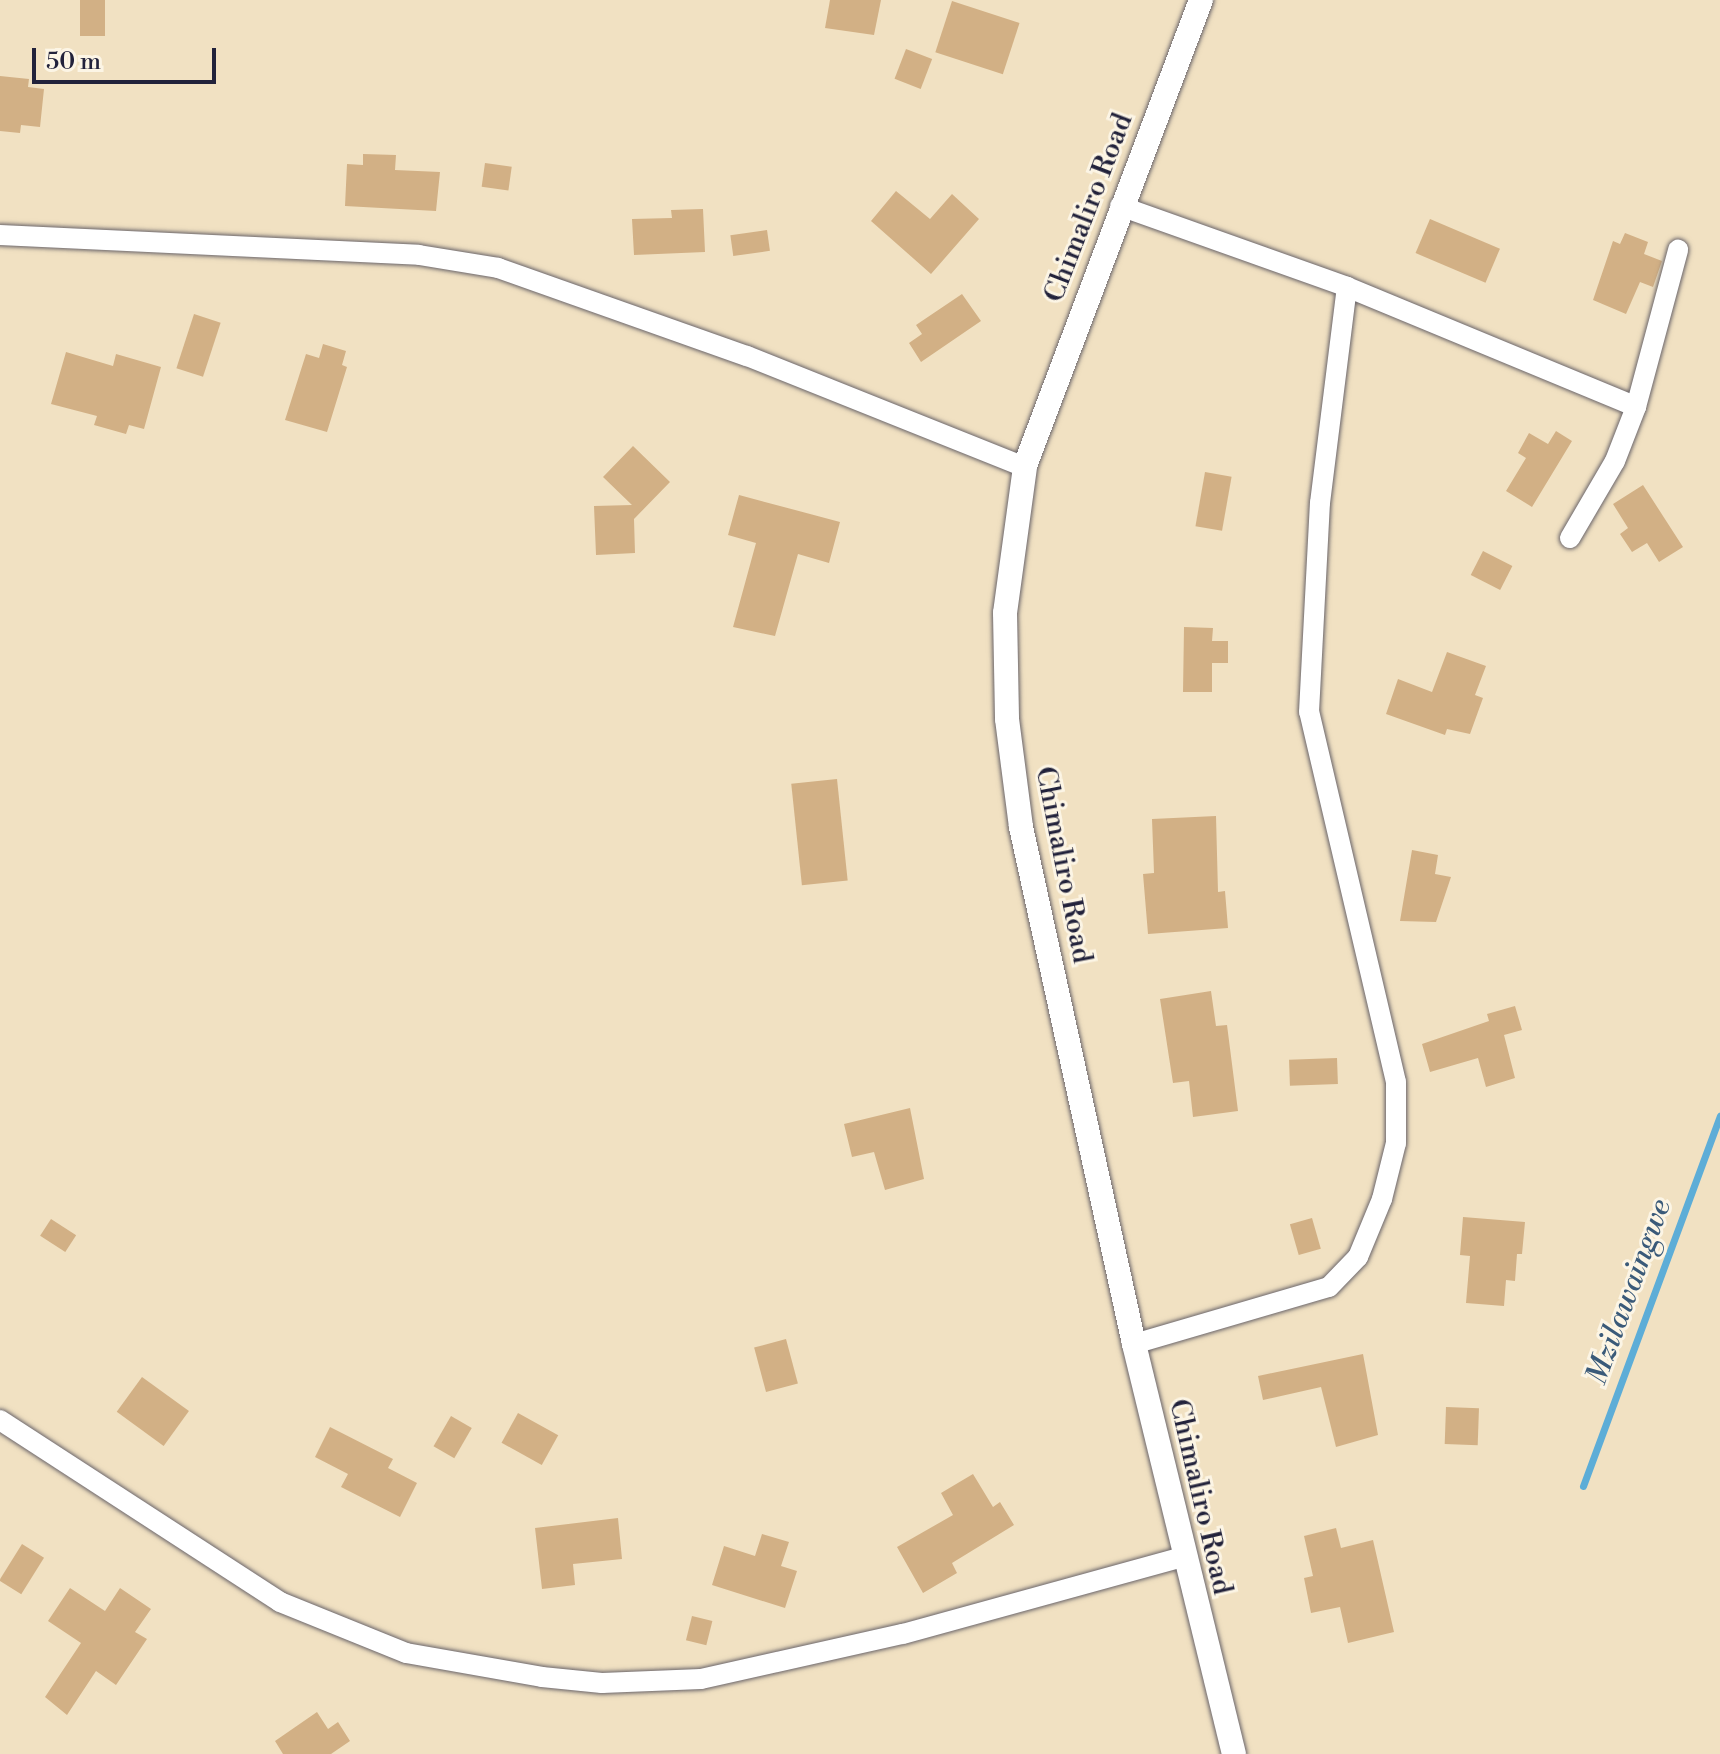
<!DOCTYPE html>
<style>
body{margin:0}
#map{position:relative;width:1720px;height:1754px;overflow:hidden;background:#f1e1c2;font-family:"Libre Bodoni",serif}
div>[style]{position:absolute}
.stream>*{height:7px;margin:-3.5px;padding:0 3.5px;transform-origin:3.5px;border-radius:3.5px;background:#5dadd7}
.building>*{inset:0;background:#d2b085;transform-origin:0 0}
.roads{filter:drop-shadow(0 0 2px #6a656a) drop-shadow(0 0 2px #6a656a)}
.minor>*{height:20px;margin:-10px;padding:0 10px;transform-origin:10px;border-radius:10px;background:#fff}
.tertiary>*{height:24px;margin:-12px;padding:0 12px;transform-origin:12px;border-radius:12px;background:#fff}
span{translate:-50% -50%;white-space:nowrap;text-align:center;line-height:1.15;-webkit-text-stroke:6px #fcf5e5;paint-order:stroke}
.street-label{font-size:28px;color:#22223b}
.water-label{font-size:30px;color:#3a5a79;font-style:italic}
.scale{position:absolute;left:32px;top:48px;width:184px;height:36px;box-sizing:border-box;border:4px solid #22223b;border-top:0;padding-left:10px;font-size:24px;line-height:28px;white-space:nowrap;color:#22223b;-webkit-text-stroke:6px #fcf5e5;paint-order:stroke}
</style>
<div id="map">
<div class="stream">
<i style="left:1583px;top:1486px;width:395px;rotate:-69.7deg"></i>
</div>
<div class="building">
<i style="left:80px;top:0;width:25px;height:36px"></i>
<i style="clip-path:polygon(830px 0,881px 0,874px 35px,825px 28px)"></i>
<i style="left:952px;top:1px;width:71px;height:54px;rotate:18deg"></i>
<i style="left:906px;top:49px;width:28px;height:32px;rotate:21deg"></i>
<i style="clip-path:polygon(0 76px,29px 79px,28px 87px,44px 89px,40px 127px,21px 125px,20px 133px,0 131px)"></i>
<i style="clip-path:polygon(363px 154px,396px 155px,395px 170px,440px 172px,436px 211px,345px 206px,347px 164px,363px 165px)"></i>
<i style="left:485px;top:163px;width:27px;height:24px;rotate:8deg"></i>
<i style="clip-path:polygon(896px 191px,930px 219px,952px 194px,979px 219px,931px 274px,871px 221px)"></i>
<i style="clip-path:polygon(703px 209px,705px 252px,634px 255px,632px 219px,672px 218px,671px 210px)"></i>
<i style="left:1430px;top:219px;width:76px;height:37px;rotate:23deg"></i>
<i style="left:767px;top:230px;width:21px;height:37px;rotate:82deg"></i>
<i style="clip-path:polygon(1625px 233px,1648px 242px,1644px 254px,1662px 261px,1653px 287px,1640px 282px,1626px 314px,1593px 300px,1613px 241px,1620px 244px)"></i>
<i style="clip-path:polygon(962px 294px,981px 321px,921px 362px,909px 343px,922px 334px,916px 325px)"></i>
<i style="left:194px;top:314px;width:28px;height:57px;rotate:18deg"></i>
<i style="clip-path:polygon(323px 344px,346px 351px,342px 365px,347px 367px,327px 432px,285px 420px,306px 354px,319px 358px)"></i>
<i style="clip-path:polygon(66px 352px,113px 366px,116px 354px,161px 367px,144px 429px,129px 425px,126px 434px,94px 425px,97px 416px,51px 404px)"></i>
<i style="clip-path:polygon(1556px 431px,1572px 441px,1532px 507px,1506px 491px,1526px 458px,1518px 453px,1529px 433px,1548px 444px)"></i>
<i style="clip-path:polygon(633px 446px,670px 482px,634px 519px,635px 553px,596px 555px,594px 506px,632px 505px,603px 477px)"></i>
<i style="left:1205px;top:472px;width:27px;height:55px;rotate:10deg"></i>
<i style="clip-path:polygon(1643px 485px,1683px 547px,1659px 562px,1647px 543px,1632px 552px,1620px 534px,1628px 528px,1613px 504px)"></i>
<i style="clip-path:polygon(739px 495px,840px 522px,829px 563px,798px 554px,775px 636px,733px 627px,756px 543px,728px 535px)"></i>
<i style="left:1483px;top:551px;width:33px;height:27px;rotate:27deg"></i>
<i style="clip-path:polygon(1184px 627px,1213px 628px,1212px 641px,1228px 641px,1228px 663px,1212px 663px,1212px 692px,1183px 692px)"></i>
<i style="clip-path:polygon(1447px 652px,1486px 666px,1475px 695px,1483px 698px,1470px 734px,1447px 729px,1445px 735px,1386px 714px,1398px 679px,1432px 692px)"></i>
<i style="left:837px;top:779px;width:102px;height:46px;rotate:84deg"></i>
<i style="clip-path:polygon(1216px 816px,1218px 892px,1225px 891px,1228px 928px,1148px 934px,1143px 874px,1154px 873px,1152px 819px)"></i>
<i style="clip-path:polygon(1412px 850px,1438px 855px,1435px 874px,1451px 877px,1436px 922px,1400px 921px)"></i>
<i style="clip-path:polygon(1211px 991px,1216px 1026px,1227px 1025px,1238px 1111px,1193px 1117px,1189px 1081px,1173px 1083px,1160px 999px)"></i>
<i style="clip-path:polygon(1515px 1006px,1522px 1030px,1504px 1035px,1515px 1078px,1486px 1087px,1478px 1058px,1430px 1072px,1422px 1044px,1489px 1021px,1487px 1014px)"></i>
<i style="left:1337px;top:1058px;width:26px;height:48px;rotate:88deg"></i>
<i style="clip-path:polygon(910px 1108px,924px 1179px,885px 1190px,874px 1152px,852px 1157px,844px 1124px)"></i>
<i style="clip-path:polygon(1463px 1217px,1525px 1222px,1522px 1254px,1517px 1254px,1515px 1281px,1506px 1280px,1504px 1306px,1466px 1303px,1470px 1256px,1460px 1255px)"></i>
<i style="left:1312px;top:1218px;width:32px;height:23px;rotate:74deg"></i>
<i style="left:51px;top:1219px;width:30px;height:20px;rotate:33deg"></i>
<i style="left:786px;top:1339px;width:46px;height:33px;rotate:75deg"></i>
<i style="clip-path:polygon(1363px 1354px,1378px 1435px,1336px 1447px,1321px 1387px,1263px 1400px,1258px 1376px)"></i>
<i style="left:142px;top:1377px;width:58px;height:43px;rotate:36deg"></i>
<i style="left:1446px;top:1407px;width:33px;height:37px;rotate:2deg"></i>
<i style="left:518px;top:1413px;width:46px;height:34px;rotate:29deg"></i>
<i style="left:451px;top:1416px;width:24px;height:35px;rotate:30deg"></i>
<i style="clip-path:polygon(330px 1427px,393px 1459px,388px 1468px,417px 1483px,400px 1517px,341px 1487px,348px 1474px,315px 1457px)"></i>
<i style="clip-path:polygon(973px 1474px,993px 1507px,1000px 1502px,1014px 1525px,952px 1563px,957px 1573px,923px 1593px,897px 1547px,953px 1515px,941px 1493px)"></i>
<i style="clip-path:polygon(618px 1518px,622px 1559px,573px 1564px,575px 1585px,542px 1589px,535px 1528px)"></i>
<i style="clip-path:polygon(1336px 1528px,1341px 1548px,1373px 1540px,1394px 1632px,1348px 1643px,1340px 1607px,1311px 1613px,1304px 1578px,1313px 1576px,1304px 1536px)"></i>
<i style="clip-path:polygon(762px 1534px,789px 1542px,781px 1566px,797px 1571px,785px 1608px,712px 1585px,724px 1546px,755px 1556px)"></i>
<i style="left:22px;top:1544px;width:26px;height:43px;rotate:32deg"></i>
<i style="clip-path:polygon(70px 1588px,105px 1611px,120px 1588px,151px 1609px,135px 1632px,147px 1639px,116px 1685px,96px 1671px,67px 1715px,45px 1697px,81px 1643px,48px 1621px)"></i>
<i style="left:692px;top:1616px;width:21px;height:25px;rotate:14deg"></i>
<i style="clip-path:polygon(317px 1712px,328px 1729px,338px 1722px,350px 1741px,331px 1754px,283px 1754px,275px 1741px)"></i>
</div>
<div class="roads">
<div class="minor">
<i style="left:1120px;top:206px;width:241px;rotate:19.6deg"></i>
<i style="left:1347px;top:287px;width:313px;rotate:22.5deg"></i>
<i style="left:1636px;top:407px;width:163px;rotate:-75deg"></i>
<i style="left:0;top:235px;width:419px;rotate:2.7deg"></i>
<i style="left:419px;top:255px;width:80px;rotate:9.3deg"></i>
<i style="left:498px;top:268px;width:264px;rotate:19.5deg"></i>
<i style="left:747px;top:356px;width:299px;rotate:21.8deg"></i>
<i style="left:1570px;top:538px;width:89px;rotate:-59.7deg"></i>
<i style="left:1615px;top:461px;width:58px;rotate:-68.7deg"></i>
<i style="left:1134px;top:1344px;width:203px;rotate:-16.3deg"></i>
<i style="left:1329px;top:1287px;width:42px;rotate:-46deg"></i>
<i style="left:1358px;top:1257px;width:63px;rotate:-67.5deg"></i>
<i style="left:1382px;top:1199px;width:58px;rotate:-76deg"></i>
<i style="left:1396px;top:1143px;width:61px;rotate:-90deg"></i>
<i style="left:1396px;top:1082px;width:380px;rotate:-103.2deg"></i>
<i style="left:1309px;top:712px;width:209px;rotate:-87deg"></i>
<i style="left:1320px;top:503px;width:218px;rotate:-82.9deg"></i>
<i style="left:0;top:1420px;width:334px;rotate:33deg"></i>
<i style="left:280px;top:1602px;width:136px;rotate:22deg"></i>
<i style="left:406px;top:1653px;width:138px;rotate:10deg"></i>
<i style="left:542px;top:1677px;width:60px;rotate:5.7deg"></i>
<i style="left:602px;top:1683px;width:99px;rotate:-2.3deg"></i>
<i style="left:701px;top:1679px;width:207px;rotate:-12.6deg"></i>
<i style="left:903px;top:1634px;width:290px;rotate:-15.4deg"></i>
</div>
<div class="tertiary">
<i style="left:1201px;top:0;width:499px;rotate:110.7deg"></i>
<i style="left:1025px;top:467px;width:147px;rotate:97.8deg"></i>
<i style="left:1005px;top:613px;width:106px;rotate:88.9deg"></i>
<i style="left:1007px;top:719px;width:109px;rotate:82.6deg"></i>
<i style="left:1021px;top:827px;width:529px;rotate:77.67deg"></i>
<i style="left:1134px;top:1344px;width:422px;rotate:76.3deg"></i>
</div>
</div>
<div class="street-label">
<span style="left:1089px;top:208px;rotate:-69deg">Chimaliro Road</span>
<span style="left:1063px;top:865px;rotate:79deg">Chimaliro Road</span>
<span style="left:1200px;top:1497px;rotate:77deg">Chimaliro Road</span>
</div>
<div class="water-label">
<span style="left:1629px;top:1292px;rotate:-70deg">Mzilawaingwe</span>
</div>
<div class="scale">50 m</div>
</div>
